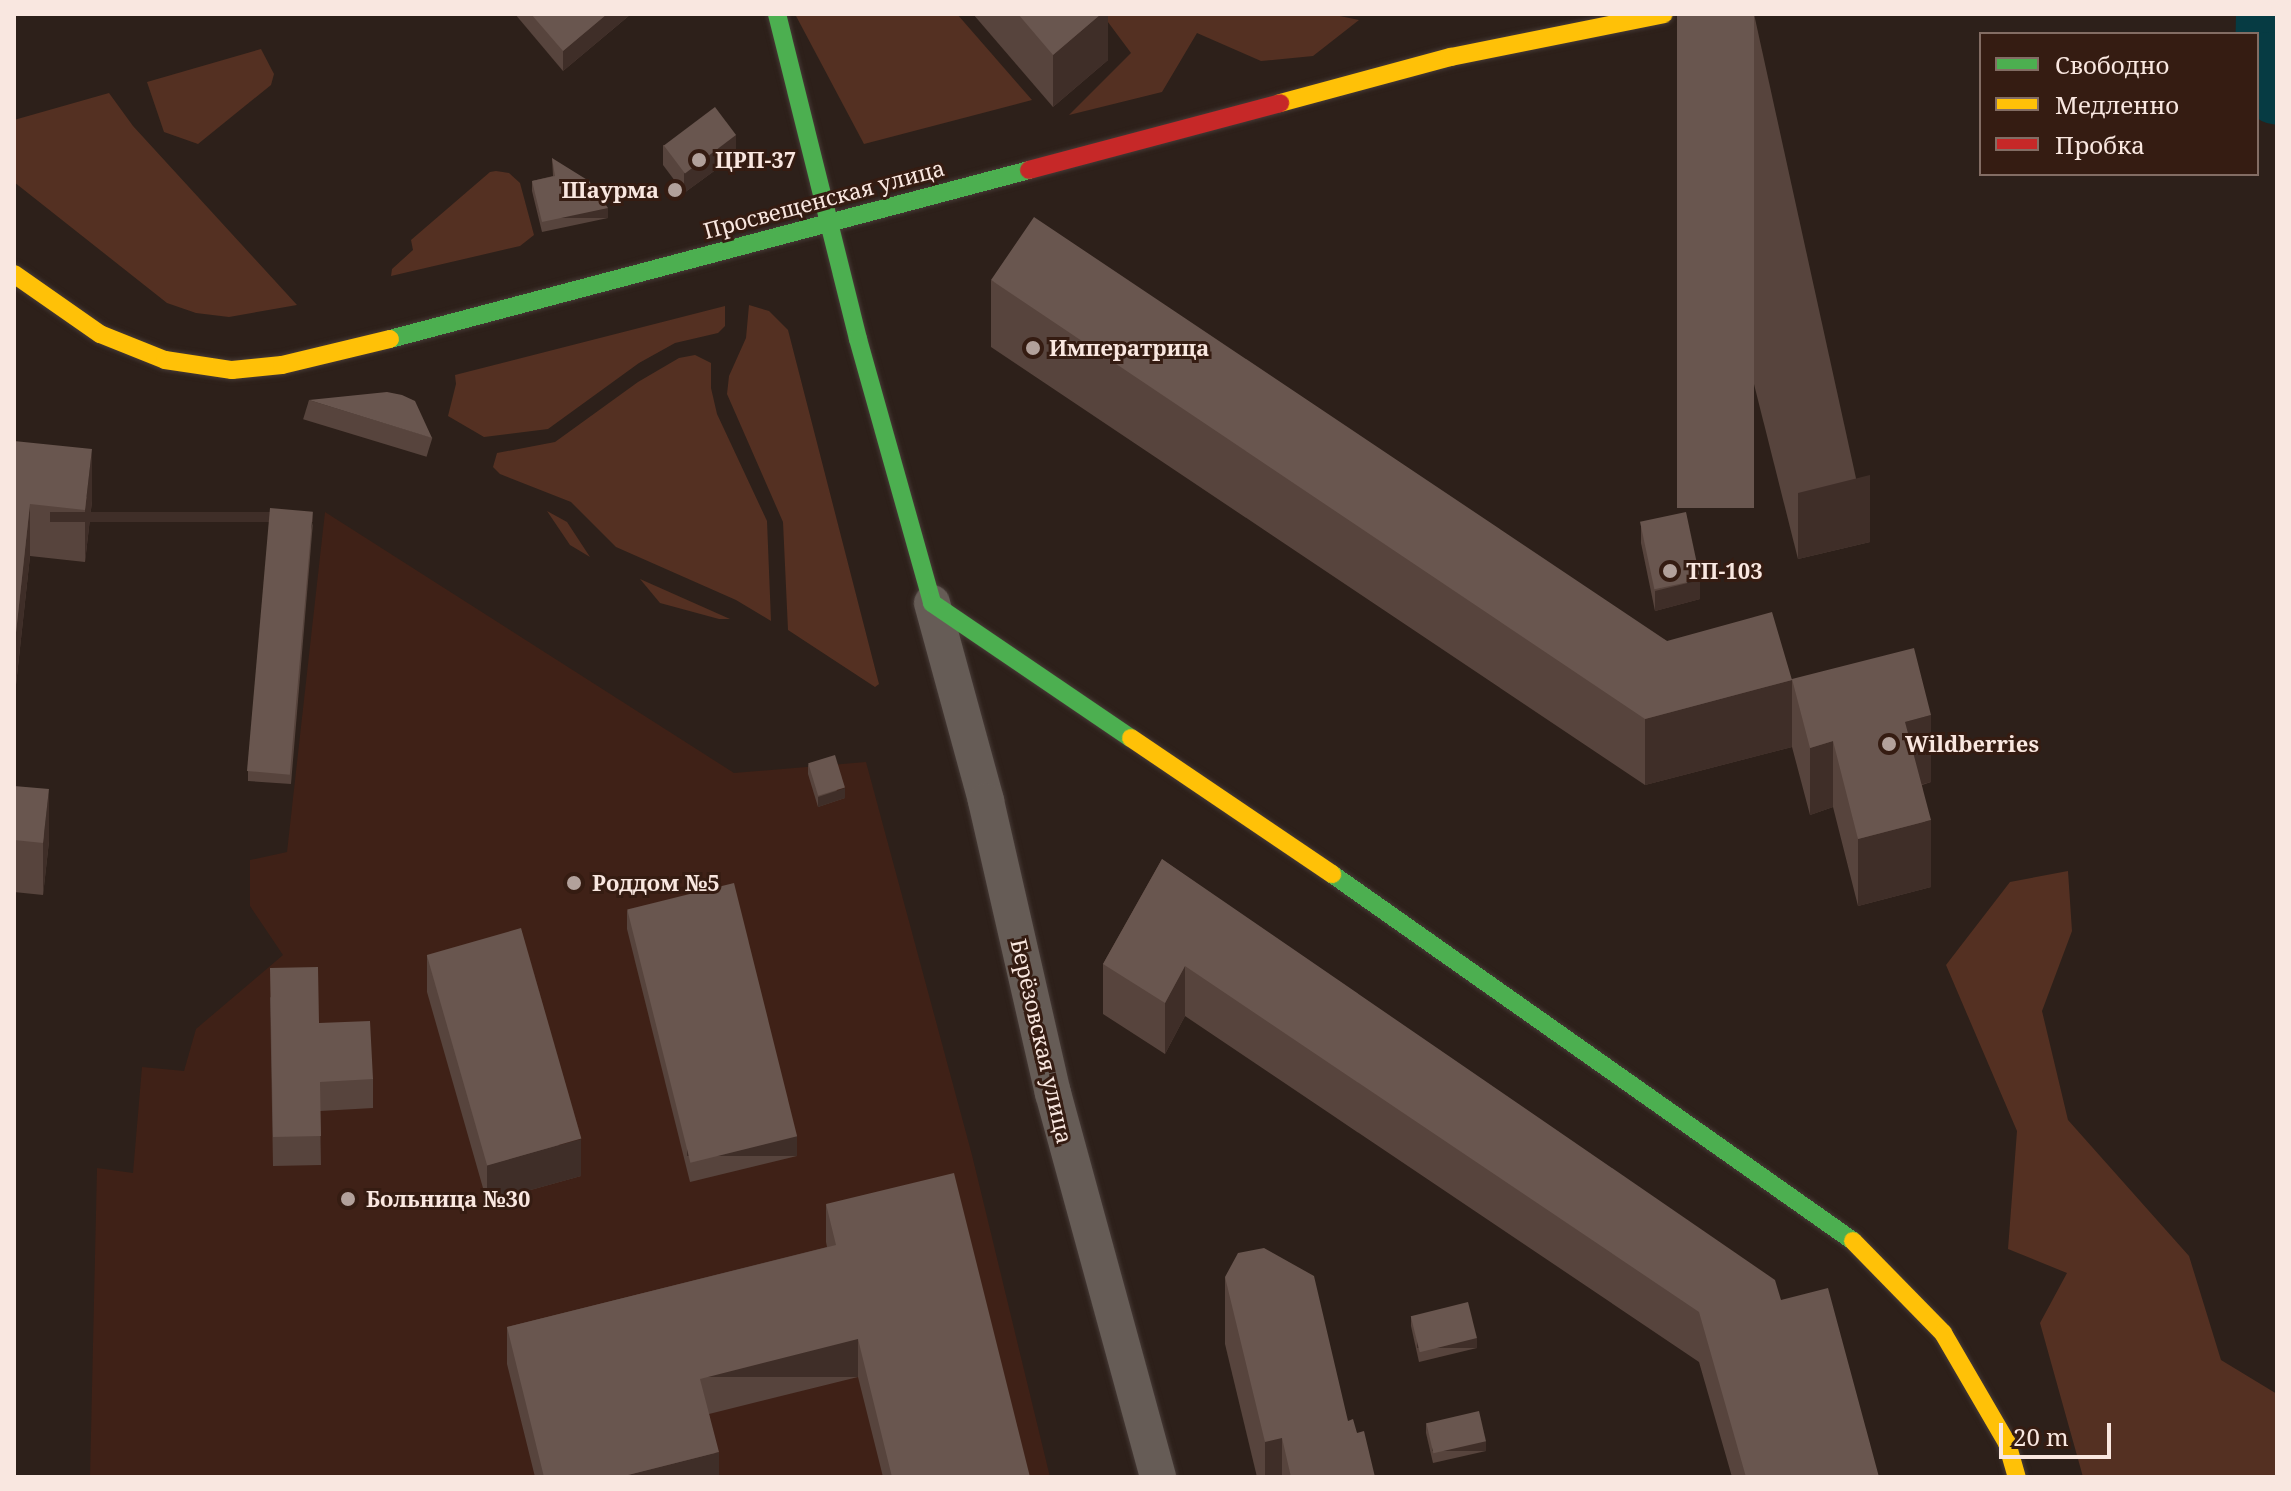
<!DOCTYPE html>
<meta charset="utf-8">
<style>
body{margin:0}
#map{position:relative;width:2291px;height:1491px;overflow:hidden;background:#2d201a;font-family:"Noto Serif",serif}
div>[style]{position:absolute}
.built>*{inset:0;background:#3f2117}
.green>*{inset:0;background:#543022}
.river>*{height:68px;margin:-34px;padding:0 34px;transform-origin:34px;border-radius:34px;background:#063b43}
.roads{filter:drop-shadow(0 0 2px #463a36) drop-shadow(0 0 2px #463a36)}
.street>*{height:36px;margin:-18px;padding:0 18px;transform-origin:18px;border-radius:18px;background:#665c56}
.fast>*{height:18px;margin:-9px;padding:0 9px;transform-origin:9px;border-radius:9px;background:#4caf50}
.slow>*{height:18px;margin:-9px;padding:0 9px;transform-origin:9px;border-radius:9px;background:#ffc107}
.jam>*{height:18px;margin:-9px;padding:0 9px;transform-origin:9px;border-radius:9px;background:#c62828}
.wall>*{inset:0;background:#57443d;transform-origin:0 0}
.shaded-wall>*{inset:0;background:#3f2e28;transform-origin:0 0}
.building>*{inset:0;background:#69564f;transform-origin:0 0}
.dots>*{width:22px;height:22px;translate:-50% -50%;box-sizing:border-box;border:4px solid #351c12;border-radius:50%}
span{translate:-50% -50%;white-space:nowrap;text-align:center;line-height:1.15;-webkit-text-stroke:6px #351c12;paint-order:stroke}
.poi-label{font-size:22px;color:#f9e7e0;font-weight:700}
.left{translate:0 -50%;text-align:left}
.right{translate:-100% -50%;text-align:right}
.street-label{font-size:22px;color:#f9e7e0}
.frame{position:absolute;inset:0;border:16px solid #f9e7e0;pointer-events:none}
.legend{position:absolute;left:1979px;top:32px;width:280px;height:144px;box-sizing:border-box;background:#351c12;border:2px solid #836d64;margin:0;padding:10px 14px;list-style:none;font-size:24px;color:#f9e7e0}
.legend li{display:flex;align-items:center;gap:16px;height:40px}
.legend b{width:40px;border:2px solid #836d64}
.scale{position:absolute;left:1999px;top:1423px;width:112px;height:36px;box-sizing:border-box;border:4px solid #f9e7e0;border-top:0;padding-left:10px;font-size:24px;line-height:28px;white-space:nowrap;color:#f9e7e0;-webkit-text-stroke:6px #351c12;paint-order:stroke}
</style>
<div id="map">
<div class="built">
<i style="clip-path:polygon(325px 512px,734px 773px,866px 762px,972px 1155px,1050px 1477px,90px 1477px,97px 1168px,133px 1173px,142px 1067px,184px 1071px,196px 1029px,283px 955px,250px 906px,250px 860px,287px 852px)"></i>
</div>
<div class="green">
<i style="clip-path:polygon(795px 14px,957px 14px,1032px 100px,864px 144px)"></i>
<i style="clip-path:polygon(1102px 14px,1330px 14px,1359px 20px,1313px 56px,1261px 61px,1197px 33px,1162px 92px,1069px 115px,1131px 53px)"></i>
<i style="clip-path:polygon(261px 49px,274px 74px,271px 85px,198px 144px,164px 132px,147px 82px)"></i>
<i style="clip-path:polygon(109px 93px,133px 126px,297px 305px,229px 317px,196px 313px,167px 303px,14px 182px,14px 120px)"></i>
<i style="clip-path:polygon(496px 171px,509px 173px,520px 183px,534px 235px,520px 246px,391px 276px,392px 269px,413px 250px,411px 240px,490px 172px)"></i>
<i style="clip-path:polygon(749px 305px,769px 311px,788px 330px,879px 684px,875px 687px,788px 630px,783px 522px,727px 394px,729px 376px,746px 338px)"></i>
<i style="clip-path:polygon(725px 306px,725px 326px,718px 333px,675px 343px,639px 363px,548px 429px,484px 437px,448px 416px,456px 384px,455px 375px)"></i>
<i style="clip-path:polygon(695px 355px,711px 363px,711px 388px,717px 414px,767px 521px,771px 621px,736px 600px,616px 547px,571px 502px,500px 474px,493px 467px,497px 453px,555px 442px,638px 382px,679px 358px)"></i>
<i style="clip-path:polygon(547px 511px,567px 522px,590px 557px,570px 545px)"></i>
<i style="clip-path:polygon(640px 579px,730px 619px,719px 619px,660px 603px)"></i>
<i style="clip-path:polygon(2068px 871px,2072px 931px,2042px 1011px,2068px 1120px,2189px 1256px,2221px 1360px,2277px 1394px,2277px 1477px,2083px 1477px,2040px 1323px,2067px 1273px,2008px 1249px,2017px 1131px,1946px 965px,2010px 882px)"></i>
</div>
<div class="river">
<i style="left:2270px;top:14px;width:52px;rotate:91.1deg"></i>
<i style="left:2269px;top:66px;width:26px;rotate:72deg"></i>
</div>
<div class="roads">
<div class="street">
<i style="left:932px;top:603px;width:205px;rotate:74.7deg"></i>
<i style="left:986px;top:801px;width:300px;rotate:77.1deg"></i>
<i style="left:1053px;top:1093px;width:398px;rotate:74.7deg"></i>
</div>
<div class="fast">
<i style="left:777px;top:14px;width:335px;rotate:76deg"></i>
<i style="left:858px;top:339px;width:274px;rotate:74.3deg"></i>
<i style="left:932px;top:603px;width:240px;rotate:34.2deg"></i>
<i style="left:390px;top:339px;width:661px;rotate:-14.81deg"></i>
<i style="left:1332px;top:874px;width:637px;rotate:35.16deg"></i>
</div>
<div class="slow">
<i style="left:1280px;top:103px;width:177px;rotate:-15.1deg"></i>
<i style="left:1451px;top:57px;width:217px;rotate:-11.4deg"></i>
<i style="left:14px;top:274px;width:105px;rotate:34.9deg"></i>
<i style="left:100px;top:334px;width:70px;rotate:21.8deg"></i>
<i style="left:165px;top:360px;width:68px;rotate:8.5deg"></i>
<i style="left:232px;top:370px;width:50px;rotate:-5.7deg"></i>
<i style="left:282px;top:365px;width:111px;rotate:-13.5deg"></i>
<i style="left:1131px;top:738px;width:243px;rotate:34.1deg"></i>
<i style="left:1853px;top:1241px;width:129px;rotate:45.6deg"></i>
<i style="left:1943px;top:1333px;width:127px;rotate:59.8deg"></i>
<i style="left:2007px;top:1443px;width:35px;rotate:74deg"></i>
</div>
<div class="jam">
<i style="left:1029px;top:170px;width:260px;rotate:-14.9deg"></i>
</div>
</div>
<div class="wall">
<i style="clip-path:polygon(515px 14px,631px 14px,563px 71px)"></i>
<i style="clip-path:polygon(973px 14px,1108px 14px,1108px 60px,1053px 107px)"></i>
<i style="clip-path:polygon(1677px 14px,1754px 14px,1870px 542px,1798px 559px,1677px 78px)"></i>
<i style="clip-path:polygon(663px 145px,736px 155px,684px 193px,663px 165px)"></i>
<i style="clip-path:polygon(552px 158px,608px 218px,542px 232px,532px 191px,532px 181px,553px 176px)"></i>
<i style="clip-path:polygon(991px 280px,1667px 641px,1792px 679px,1931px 782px,1922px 785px,1931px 887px,1858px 906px,1833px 807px,1810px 815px,1792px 747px,1645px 785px,991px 347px)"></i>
<i style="left:309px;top:400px;width:129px;height:20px;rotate:17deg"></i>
<i style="clip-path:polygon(14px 441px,92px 501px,85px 562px,30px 556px,14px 703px)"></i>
<i style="clip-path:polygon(313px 522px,291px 784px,248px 781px,248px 771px)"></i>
<i style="clip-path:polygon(1641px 524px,1700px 599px,1655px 611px,1641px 543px)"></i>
<i style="clip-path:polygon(808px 764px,845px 798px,818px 807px,808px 774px)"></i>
<i style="clip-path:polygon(14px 786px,49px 841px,43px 895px,14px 892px)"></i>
<i style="clip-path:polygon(1162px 859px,1781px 1300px,1879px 1477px,1732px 1477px,1699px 1362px,1185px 1016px,1165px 1054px,1103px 1014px,1103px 964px)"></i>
<i style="clip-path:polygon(627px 910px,797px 1156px,690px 1182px,627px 929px)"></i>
<i style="clip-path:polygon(427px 955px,581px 1176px,487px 1202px,427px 992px)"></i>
<i style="clip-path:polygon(270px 997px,319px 1023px,373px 1079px,373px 1108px,320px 1111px,321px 1165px,273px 1166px)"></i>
<i style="clip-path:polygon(826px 1204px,1030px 1477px,883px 1477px,858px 1377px,709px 1414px,719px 1477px,535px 1477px,507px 1364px,507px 1327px,827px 1247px,826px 1242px)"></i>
<i style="clip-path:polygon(1225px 1277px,1357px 1433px,1375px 1477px,1257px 1477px,1225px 1344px)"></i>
<i style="clip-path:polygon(1411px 1316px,1477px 1348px,1419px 1362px,1411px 1326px)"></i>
<i style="clip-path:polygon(1426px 1423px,1486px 1451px,1433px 1463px,1426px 1433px)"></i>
</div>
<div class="shaded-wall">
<i style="clip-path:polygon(607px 14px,631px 14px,563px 71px,563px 51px)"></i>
<i style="clip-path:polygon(1101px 14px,1108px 14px,1108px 60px,1053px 107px,1053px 55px)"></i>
<i style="clip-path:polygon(736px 135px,736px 155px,684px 193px,684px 173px)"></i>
<i style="left:608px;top:208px;width:10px;height:67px;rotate:90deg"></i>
<i style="clip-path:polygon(92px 449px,92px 501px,85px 562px,85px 510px)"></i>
<i style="clip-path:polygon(1870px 475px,1870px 542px,1798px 559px,1798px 493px)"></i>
<i style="clip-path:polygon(30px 504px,30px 556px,14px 703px,14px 651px)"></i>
<i style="left:313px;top:512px;width:10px;height:263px;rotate:90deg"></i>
<i style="clip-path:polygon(1700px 580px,1700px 599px,1655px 611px,1655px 591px)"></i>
<i style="clip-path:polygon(1792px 680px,1792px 747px,1645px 785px,1645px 719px)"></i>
<i style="clip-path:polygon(1931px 715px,1931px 782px,1905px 789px,1905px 722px)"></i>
<i style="clip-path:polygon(1833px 741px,1833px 807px,1810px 815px,1810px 748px)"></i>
<i style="clip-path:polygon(845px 788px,845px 798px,818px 807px,818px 797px)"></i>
<i style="clip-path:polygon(49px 789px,49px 841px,43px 895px,43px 843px)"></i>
<i style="clip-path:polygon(1931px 820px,1931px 887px,1858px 906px,1858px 839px)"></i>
<i style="clip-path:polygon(1185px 966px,1185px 1016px,1165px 1054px,1165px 1003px)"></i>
<i style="left:797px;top:1136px;width:20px;height:110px;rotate:90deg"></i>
<i style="clip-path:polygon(581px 1139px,581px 1176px,487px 1202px,487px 1165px)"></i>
<i style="left:1477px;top:1338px;width:10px;height:60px;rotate:90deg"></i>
<i style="left:858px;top:1339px;width:38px;height:163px;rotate:90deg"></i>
<i style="left:1282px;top:1438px;width:39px;height:17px;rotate:90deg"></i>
<i style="left:1486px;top:1441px;width:10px;height:54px;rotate:90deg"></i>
<i style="clip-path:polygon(719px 1452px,719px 1477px,620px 1477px)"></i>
</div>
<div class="building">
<i style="clip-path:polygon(531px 14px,607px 14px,563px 51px)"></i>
<i style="clip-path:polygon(1018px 14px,1101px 14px,1053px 55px)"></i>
<i style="left:1677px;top:14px;width:77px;height:494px"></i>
<i style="left:715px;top:107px;width:35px;height:64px;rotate:53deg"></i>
<i style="clip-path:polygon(552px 158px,589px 181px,608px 208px,542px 222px,532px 181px,555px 176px)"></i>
<i style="clip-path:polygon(1034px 217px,1667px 641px,1772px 612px,1792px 680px,1645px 719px,991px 280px)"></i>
<i style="clip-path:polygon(387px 392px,402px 395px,415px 401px,432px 438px,309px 400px)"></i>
<i style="clip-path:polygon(14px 441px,92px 449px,85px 510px,30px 504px,14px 651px)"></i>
<i style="left:270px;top:508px;width:43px;height:264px;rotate:5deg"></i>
<i style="left:1686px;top:512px;width:69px;height:47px;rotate:78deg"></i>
<i style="clip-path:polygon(1914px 648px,1931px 715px,1905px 722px,1931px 820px,1858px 839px,1833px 741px,1810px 748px,1792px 679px)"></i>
<i style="left:835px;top:755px;width:34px;height:28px;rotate:73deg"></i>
<i style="clip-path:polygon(14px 786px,49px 789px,43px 843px,14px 840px)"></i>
<i style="clip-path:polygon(1162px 859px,1775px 1280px,1781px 1300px,1828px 1288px,1879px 1477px,1746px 1477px,1699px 1312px,1185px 966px,1165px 1003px,1103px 964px)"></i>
<i style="left:734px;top:883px;width:261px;height:110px;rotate:76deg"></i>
<i style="left:521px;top:928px;width:219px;height:98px;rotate:74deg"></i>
<i style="clip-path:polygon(318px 967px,319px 1023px,370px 1021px,373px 1079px,320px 1082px,321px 1136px,273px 1137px,270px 968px)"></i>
<i style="clip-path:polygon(954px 1173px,1030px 1477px,892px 1477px,858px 1339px,700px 1379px,719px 1452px,620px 1477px,544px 1477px,507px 1327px,836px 1245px,826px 1204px)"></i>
<i style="clip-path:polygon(1264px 1248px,1314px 1276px,1348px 1421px,1353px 1419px,1357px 1433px,1364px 1431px,1375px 1477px,1291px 1477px,1282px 1438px,1265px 1442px,1225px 1277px,1238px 1253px)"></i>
<i style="left:1468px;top:1302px;width:37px;height:59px;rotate:76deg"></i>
<i style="left:1479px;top:1411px;width:31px;height:54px;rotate:77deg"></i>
</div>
<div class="dots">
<i style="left:699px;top:160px;background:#b2a19b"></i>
<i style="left:675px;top:190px;background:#b2a19b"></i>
<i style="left:1033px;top:348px;background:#b2a19b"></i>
<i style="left:1670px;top:571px;background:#b2a19b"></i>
<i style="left:1889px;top:744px;background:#b2a19b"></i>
<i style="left:574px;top:883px;background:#b2a19b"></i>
<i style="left:348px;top:1199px;background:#b2a19b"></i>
</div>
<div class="poi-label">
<span class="left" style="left:715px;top:160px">ЦРП-37</span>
<span class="right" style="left:659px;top:190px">Шаурма</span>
<span class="left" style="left:1049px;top:348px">Императрица</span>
<span class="left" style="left:1686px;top:571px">ТП-103</span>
<span class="left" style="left:1905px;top:744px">Wildberries</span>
<span class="left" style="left:592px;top:883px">Роддом №5</span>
<span class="left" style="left:366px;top:1199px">Больница №30</span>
</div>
<div class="street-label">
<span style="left:824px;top:199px;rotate:-15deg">Просвещенская улица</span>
<span style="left:1042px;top:1041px;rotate:77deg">Берёзовская улица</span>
</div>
<div class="frame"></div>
<ul class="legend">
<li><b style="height:10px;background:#4caf50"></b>Свободно</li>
<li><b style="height:10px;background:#ffc107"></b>Медленно</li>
<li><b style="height:10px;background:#c62828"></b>Пробка</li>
</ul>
<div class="scale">20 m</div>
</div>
